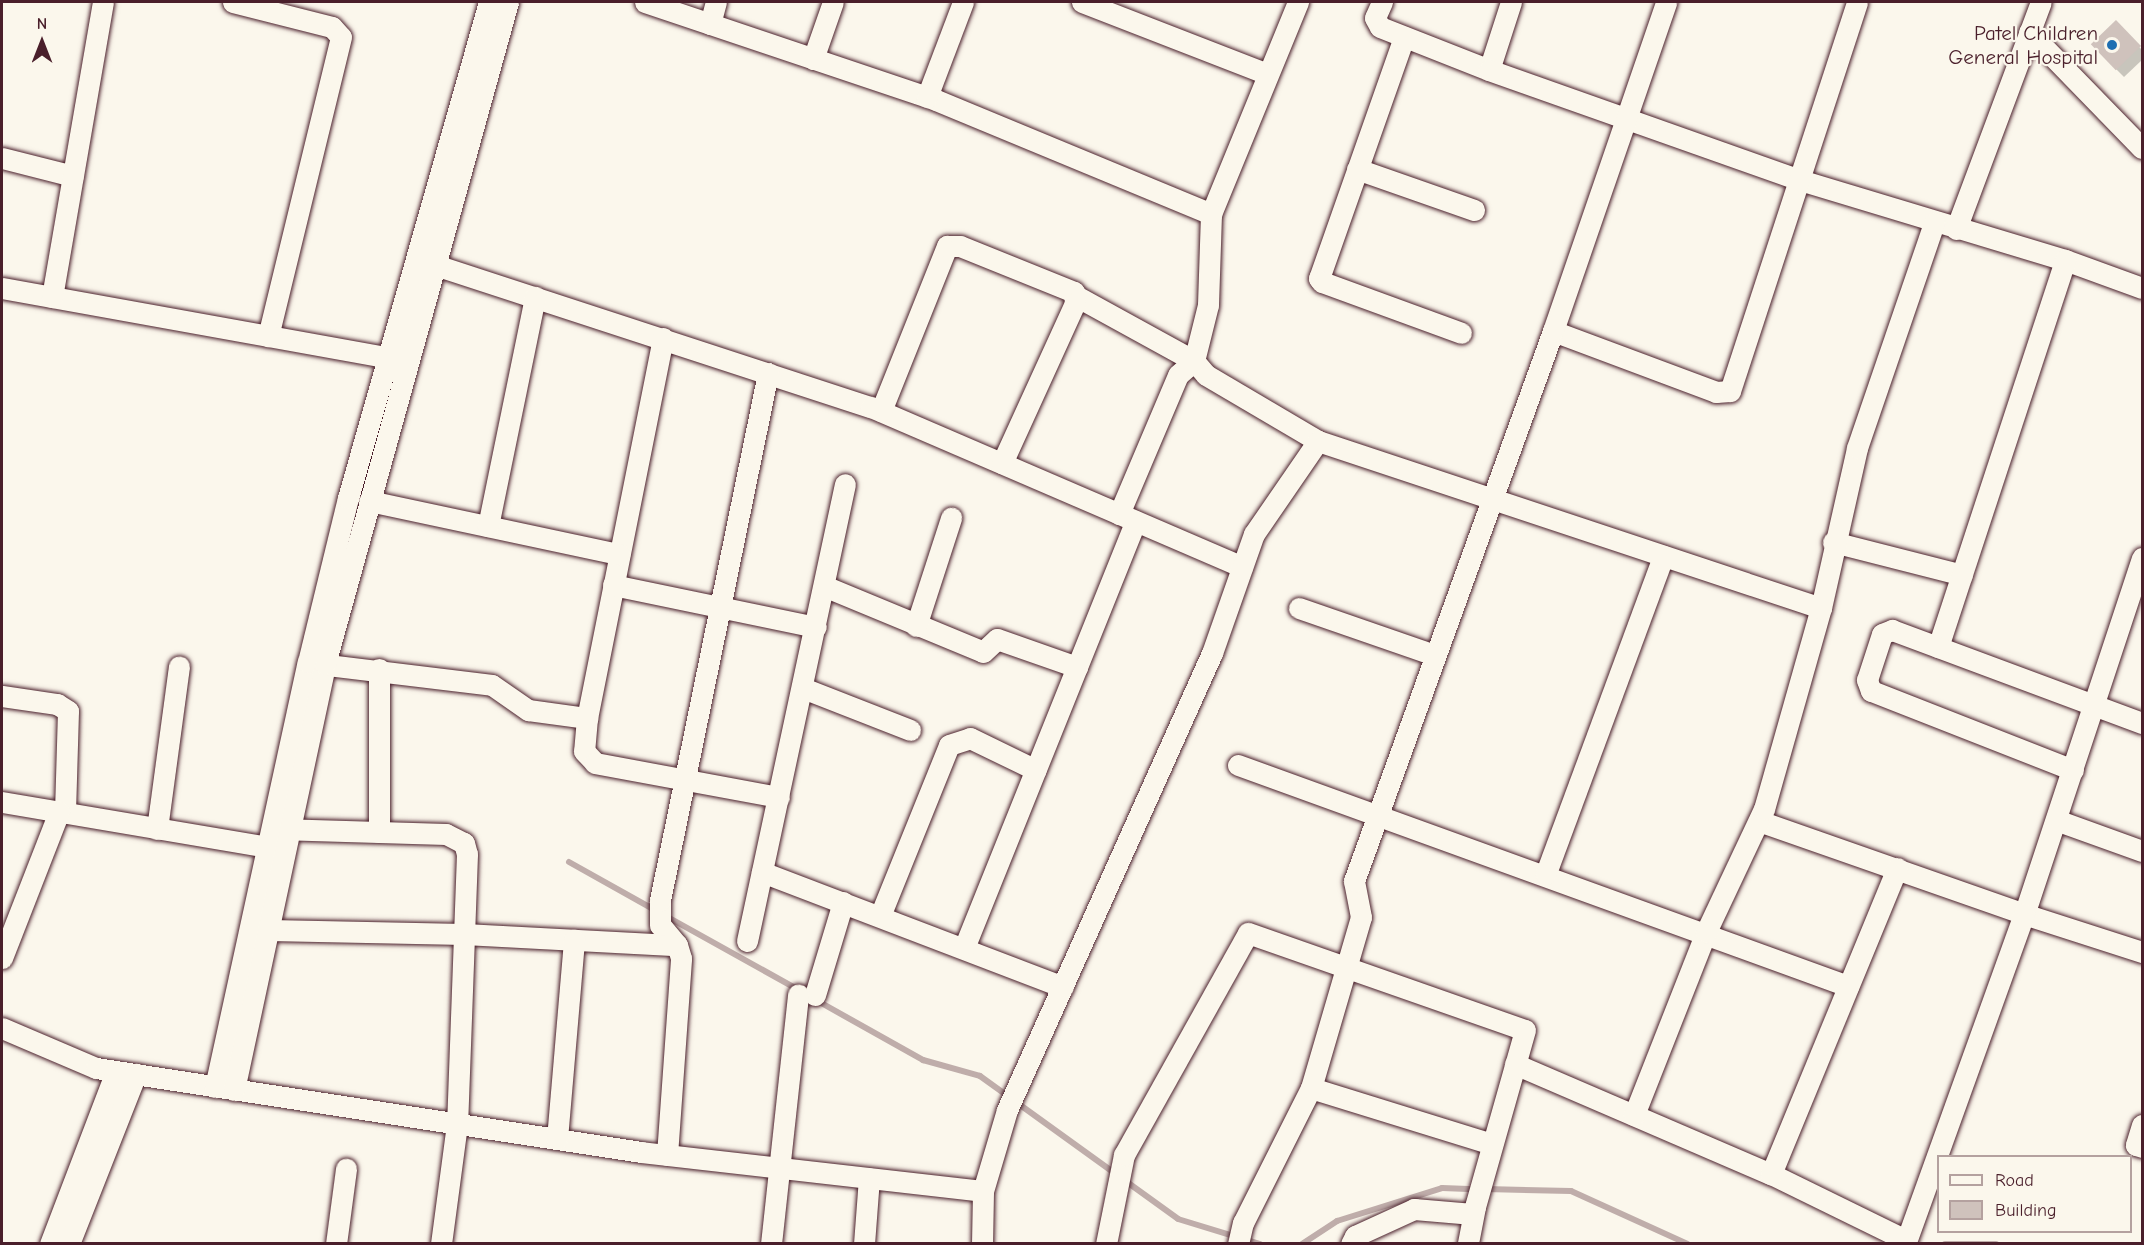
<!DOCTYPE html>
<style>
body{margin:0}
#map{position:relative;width:2144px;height:1245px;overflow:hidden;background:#fbf7ec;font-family:"Comic Neue",sans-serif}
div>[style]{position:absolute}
.shadow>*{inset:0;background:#0003}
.stream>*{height:6px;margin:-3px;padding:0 3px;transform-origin:3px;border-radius:3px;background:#bfadaa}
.building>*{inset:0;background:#cfc2bc;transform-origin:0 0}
.roads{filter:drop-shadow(0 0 2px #4a1f2b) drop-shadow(0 0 2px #4a1f2b)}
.minor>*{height:21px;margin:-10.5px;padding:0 10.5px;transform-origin:10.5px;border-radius:10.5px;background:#fbf7ec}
.dots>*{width:16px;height:16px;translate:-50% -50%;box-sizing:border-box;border:3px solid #fbf7ec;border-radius:50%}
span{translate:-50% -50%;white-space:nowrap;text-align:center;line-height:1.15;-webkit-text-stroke:4.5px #fbf7ec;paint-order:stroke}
.poi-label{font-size:21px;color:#4a1f2b}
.right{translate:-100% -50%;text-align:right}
.frame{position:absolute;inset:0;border:3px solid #4a1f2b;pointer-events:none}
.legend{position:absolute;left:1937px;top:1155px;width:195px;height:78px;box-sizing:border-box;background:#fbf7ec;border:2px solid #b4a19f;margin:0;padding:8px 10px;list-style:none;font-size:18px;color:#4a1f2b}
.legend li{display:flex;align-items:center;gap:12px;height:30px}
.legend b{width:30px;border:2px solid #b4a19f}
.north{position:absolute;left:12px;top:12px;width:60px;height:60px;-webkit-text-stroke:4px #fbf7ec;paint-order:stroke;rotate:0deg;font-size:16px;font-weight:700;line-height:24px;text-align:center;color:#4a1f2b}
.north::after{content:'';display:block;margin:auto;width:21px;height:27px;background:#4a1f2b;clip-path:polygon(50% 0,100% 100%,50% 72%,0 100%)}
</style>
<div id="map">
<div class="shadow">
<i style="clip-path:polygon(2116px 22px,2142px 50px,2142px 60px,2124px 77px,2116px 69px)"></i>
</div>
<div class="stream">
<i style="left:569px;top:862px;width:98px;rotate:29.2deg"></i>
<i style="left:664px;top:915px;width:152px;rotate:29.1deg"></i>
<i style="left:816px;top:1000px;width:123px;rotate:29.3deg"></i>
<i style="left:923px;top:1060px;width:59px;rotate:15.7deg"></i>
<i style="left:980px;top:1076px;width:244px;rotate:35.8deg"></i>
<i style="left:1178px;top:1219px;width:86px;rotate:17deg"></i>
<i style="left:1485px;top:1189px;width:86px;rotate:1.3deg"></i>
<i style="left:1571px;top:1191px;width:128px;rotate:24.4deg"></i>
<i style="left:1302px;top:1244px;width:42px;rotate:-33.3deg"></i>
<i style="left:1337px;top:1221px;width:110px;rotate:-17.4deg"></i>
<i style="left:1442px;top:1188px;width:33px;rotate:2deg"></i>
<i style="left:1945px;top:1244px;width:51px"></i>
</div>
<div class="building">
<i style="left:2116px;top:20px;width:36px;height:35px;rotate:46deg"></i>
</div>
<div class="roads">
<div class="minor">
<i style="left:233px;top:2px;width:102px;rotate:14.2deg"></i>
<i style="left:332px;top:27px;width:13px;rotate:48deg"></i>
<i style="left:341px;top:37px;width:308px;rotate:103.7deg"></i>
<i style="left:645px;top:2px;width:307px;rotate:18.6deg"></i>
<i style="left:936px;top:100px;width:298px;rotate:22.5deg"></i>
<i style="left:1082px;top:2px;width:199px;rotate:21.2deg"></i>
<i style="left:1298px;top:2px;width:229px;rotate:112.3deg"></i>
<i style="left:1211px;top:214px;width:91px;rotate:91.9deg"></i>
<i style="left:1208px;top:305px;width:58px;rotate:104deg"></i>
<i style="left:1194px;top:361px;width:18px;rotate:49deg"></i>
<i style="left:1206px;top:375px;width:130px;rotate:30.5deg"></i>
<i style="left:1382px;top:2px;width:17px;rotate:114deg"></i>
<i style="left:1375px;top:18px;width:10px;rotate:61deg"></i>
<i style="left:1380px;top:27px;width:117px;rotate:21.5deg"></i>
<i style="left:1511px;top:2px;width:71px;rotate:107.9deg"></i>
<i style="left:1489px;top:70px;width:330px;rotate:19.5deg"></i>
<i style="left:1800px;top:180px;width:277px;rotate:16.8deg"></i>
<i style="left:2065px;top:260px;width:82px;rotate:20deg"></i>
<i style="left:710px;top:24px;width:23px;rotate:-75deg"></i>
<i style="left:2029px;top:32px;width:162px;rotate:45.8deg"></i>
<i style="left:1404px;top:37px;width:256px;rotate:109.4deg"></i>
<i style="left:1319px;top:278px;width:5px;rotate:53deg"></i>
<i style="left:1322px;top:282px;width:148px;rotate:20.1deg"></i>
<i style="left:813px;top:59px;width:60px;rotate:-70.7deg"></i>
<i style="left:927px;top:97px;width:102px;rotate:-69.2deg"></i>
<i style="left:2px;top:158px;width:73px;rotate:14.2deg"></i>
<i style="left:1357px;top:169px;width:124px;rotate:19.3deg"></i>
<i style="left:1956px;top:229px;width:242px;rotate:-69.5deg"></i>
<i style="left:420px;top:260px;width:474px;rotate:18.1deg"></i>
<i style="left:871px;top:407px;width:404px;rotate:23.3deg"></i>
<i style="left:2px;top:288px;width:402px;rotate:10.2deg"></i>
<i style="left:1076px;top:296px;width:135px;rotate:28.8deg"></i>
<i style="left:1194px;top:361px;width:21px;rotate:139deg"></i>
<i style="left:1178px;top:375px;width:151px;rotate:113deg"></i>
<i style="left:52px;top:297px;width:299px;rotate:-80.2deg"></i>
<i style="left:1553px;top:331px;width:174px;rotate:20.5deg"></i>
<i style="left:1716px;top:392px;width:14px;rotate:-4deg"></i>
<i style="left:1730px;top:391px;width:409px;rotate:-71.9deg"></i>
<i style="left:663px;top:338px;width:388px;rotate:101.3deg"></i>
<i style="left:587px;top:718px;width:33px;rotate:95deg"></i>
<i style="left:584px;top:751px;width:16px;rotate:47deg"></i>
<i style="left:595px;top:763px;width:187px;rotate:10.5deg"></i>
<i style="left:881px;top:411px;width:178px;rotate:-68.2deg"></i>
<i style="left:947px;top:246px;width:13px"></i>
<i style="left:960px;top:246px;width:123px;rotate:22deg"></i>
<i style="left:1074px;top:292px;width:11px;rotate:85deg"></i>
<i style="left:1075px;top:303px;width:176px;rotate:114.5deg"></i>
<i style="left:369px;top:501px;width:256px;rotate:12deg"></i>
<i style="left:488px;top:526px;width:234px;rotate:-78.4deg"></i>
<i style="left:1833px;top:542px;width:133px;rotate:14.3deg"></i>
<i style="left:2142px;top:558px;width:375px;rotate:108.3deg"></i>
<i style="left:2024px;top:914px;width:124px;rotate:17.9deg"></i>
<i style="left:613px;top:585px;width:207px;rotate:11.7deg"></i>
<i style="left:824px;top:586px;width:172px;rotate:22.5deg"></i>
<i style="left:983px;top:652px;width:19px;rotate:-43deg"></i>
<i style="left:997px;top:639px;width:85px;rotate:19.3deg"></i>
<i style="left:1299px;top:608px;width:144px;rotate:19.1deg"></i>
<i style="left:916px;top:626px;width:114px;rotate:-72deg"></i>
<i style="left:1938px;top:647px;width:407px;rotate:-71.8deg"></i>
<i style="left:311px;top:663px;width:182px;rotate:6.9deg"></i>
<i style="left:492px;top:685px;width:44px;rotate:34.8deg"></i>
<i style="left:528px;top:710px;width:60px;rotate:7.7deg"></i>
<i style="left:379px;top:669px;width:163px;rotate:90deg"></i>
<i style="left:803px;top:688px;width:115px;rotate:21.4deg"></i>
<i style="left:2px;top:696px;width:56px;rotate:8.3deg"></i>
<i style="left:57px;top:704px;width:13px;rotate:32deg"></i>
<i style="left:68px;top:711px;width:102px;rotate:91.7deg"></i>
<i style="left:1238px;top:765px;width:649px;rotate:19.92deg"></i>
<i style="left:2073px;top:770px;width:217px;rotate:-158.6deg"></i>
<i style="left:1871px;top:691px;width:12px;rotate:-110deg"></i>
<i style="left:1867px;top:680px;width:48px;rotate:-71.9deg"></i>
<i style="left:1882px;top:634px;width:11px;rotate:-22deg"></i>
<i style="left:1892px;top:630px;width:267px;rotate:20.4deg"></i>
<i style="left:2px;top:802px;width:269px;rotate:9.6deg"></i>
<i style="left:2056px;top:820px;width:91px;rotate:19.8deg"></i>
<i style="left:1759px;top:821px;width:281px;rotate:19.3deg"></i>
<i style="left:2024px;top:914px;width:351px;rotate:109.8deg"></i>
<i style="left:157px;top:829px;width:164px;rotate:-82.3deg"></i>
<i style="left:278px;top:829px;width:168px;rotate:1.7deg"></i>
<i style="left:446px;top:834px;width:20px;rotate:27deg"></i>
<i style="left:464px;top:843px;width:11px;rotate:75deg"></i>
<i style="left:467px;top:854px;width:270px;rotate:92.1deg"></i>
<i style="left:457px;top:1124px;width:121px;rotate:97.6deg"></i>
<i style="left:762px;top:872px;width:322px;rotate:20.9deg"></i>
<i style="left:1546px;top:873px;width:338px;rotate:-69.7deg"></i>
<i style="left:880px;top:916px;width:184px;rotate:-68deg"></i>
<i style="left:949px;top:745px;width:22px;rotate:-18deg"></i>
<i style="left:970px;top:738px;width:73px;rotate:25.9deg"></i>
<i style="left:269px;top:930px;width:195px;rotate:1.2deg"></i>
<i style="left:464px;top:934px;width:213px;rotate:3deg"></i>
<i style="left:747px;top:941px;width:467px;rotate:-77.9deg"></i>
<i style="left:964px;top:948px;width:460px;rotate:-68.1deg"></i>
<i style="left:2px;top:958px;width:157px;rotate:-68.7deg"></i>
<i style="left:815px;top:995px;width:97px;rotate:-73.2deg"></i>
<i style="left:2px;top:1028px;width:102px;rotate:23.1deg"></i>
<i style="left:96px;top:1068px;width:551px;rotate:8.76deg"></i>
<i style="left:641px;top:1152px;width:344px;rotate:6.5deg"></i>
<i style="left:1515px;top:1064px;width:279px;rotate:23.3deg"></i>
<i style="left:1771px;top:1174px;width:150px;rotate:26.1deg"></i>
<i style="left:215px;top:1087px;width:435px;rotate:-77.7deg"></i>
<i style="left:308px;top:662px;width:169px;rotate:-76.3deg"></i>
<i style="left:348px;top:498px;width:516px;rotate:-74.13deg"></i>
<i style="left:1311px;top:1088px;width:189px;rotate:17.2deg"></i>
<i style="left:234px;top:1090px;width:436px;rotate:-77.9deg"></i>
<i style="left:325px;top:664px;width:687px;rotate:-74.55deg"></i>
<i style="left:1634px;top:1115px;width:197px;rotate:-68.5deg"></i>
<i style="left:1706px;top:932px;width:136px;rotate:-64.8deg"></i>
<i style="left:1764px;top:809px;width:209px;rotate:-74.2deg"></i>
<i style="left:1821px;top:608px;width:164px;rotate:-77.3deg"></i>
<i style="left:1857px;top:448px;width:238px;rotate:-71.1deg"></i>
<i style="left:2142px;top:1125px;width:21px;rotate:107deg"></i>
<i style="left:2136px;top:1145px;width:6px;rotate:18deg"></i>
<i style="left:557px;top:1139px;width:200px;rotate:-85.1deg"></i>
<i style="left:667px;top:1155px;width:197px;rotate:-85.9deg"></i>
<i style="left:681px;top:958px;width:14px;rotate:-107deg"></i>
<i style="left:677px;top:945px;width:26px;rotate:-130deg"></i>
<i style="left:660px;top:925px;width:25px;rotate:-90deg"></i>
<i style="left:660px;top:900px;width:538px;rotate:-78.42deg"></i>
<i style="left:1771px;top:1174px;width:331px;rotate:-67.6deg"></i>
<i style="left:50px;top:1244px;width:185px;rotate:-69.1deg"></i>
<i style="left:69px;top:1244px;width:183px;rotate:-68.5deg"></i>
<i style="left:336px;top:1244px;width:76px;rotate:-82.4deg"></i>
<i style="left:771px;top:1244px;width:251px;rotate:-83.8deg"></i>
<i style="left:864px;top:1244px;width:66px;rotate:-85.7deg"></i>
<i style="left:982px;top:1244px;width:53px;rotate:-88.9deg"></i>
<i style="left:983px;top:1191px;width:84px;rotate:-73.5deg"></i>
<i style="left:1007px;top:1110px;width:501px;rotate:-65.84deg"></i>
<i style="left:1212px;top:653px;width:126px;rotate:-70.6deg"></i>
<i style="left:1254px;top:534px;width:113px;rotate:-55.5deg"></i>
<i style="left:1318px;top:441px;width:530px;rotate:18.37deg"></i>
<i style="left:1106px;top:1244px;width:91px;rotate:-78.6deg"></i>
<i style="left:1124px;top:1155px;width:254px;rotate:-60.8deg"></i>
<i style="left:1248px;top:933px;width:293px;rotate:19.3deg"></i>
<i style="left:1525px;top:1030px;width:184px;rotate:105.8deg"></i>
<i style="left:1475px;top:1207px;width:38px;rotate:101deg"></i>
<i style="left:1238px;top:1244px;width:22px;rotate:-77deg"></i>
<i style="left:1243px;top:1223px;width:151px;rotate:-63.3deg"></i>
<i style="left:1311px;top:1088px;width:178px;rotate:-73.7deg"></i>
<i style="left:1361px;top:917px;width:37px;rotate:-101deg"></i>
<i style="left:1354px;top:881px;width:585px;rotate:-70.11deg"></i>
<i style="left:1553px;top:331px;width:348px;rotate:-71deg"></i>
<i style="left:1351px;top:1244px;width:9px;rotate:-63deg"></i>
<i style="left:1355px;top:1236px;width:65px;rotate:-24.6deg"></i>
<i style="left:1414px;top:1209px;width:59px;rotate:4.8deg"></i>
</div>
</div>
<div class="dots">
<i style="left:2112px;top:45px;background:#1f6fb2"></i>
</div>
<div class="poi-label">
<span class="right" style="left:2098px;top:45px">Patel Children<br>General Hospital</span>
</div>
<div class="frame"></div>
<ul class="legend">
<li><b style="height:8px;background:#fbf7ec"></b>Road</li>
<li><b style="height:16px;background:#cfc2bc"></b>Building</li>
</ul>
<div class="north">N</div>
</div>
